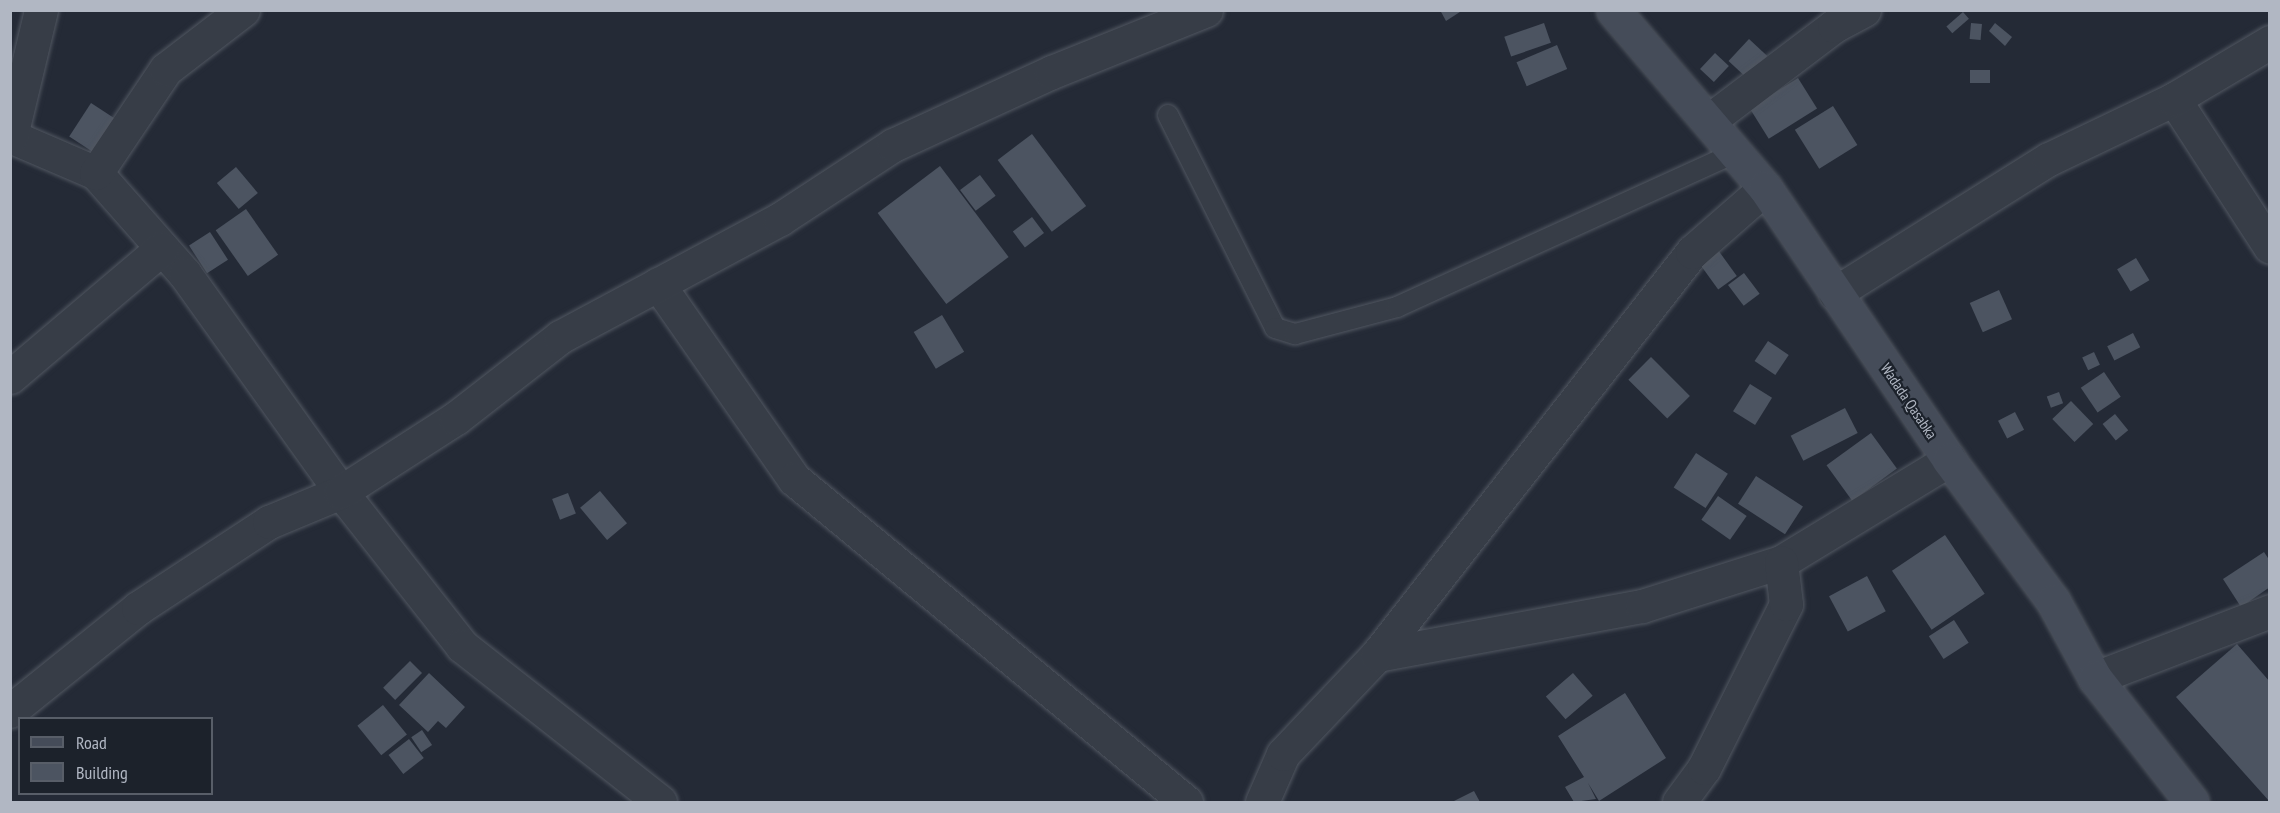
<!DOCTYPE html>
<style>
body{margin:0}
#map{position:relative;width:2280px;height:813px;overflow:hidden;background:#242a36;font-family:"PT Sans Narrow",sans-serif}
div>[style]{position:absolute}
.building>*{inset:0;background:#4c5461;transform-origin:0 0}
.roads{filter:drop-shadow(0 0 2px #515761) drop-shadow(0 0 2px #515761)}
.lane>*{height:20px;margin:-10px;padding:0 10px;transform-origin:10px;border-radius:10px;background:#373d47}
.street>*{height:33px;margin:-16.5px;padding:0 16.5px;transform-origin:16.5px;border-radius:16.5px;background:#373d47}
.secondary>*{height:33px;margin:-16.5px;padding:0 16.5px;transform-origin:16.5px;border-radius:16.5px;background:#454c59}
span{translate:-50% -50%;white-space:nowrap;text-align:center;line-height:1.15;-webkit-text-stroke:4.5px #1c222b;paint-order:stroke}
.street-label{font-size:15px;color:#b1b7c3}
.frame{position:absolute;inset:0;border:12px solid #b1b7c3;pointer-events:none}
.legend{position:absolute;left:18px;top:717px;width:195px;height:78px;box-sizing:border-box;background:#1c222b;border:2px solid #585e68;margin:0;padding:8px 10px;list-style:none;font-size:18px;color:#b1b7c3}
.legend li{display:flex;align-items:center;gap:12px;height:30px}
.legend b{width:30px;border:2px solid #585e68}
</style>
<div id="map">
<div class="building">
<i style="clip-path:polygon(1440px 10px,1463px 10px,1446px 21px)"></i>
<i style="left:1963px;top:12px;width:9px;height:22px;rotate:49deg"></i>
<i style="left:1544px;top:23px;width:21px;height:42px;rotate:71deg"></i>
<i style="left:1971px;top:23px;width:11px;height:16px;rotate:5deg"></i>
<i style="clip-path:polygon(1995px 23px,2012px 37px,2005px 46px,1989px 31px)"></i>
<i style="left:1749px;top:39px;width:25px;height:30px;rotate:43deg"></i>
<i style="left:1557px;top:45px;width:26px;height:44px;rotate:67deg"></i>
<i style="left:1715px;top:53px;width:19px;height:22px;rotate:43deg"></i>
<i style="left:1970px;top:70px;width:20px;height:13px"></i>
<i style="left:1798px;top:78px;width:36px;height:57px;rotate:58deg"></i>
<i style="left:91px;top:103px;width:37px;height:40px;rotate:33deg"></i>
<i style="left:1833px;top:106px;width:46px;height:45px;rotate:58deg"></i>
<i style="left:1032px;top:134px;width:90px;height:43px;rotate:53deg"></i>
<i style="left:940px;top:166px;width:114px;height:78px;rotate:53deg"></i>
<i style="left:236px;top:167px;width:34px;height:25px;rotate:50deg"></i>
<i style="left:980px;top:175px;width:26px;height:25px;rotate:53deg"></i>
<i style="left:246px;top:209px;width:56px;height:37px;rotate:55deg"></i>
<i style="left:1032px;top:217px;width:20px;height:24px;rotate:53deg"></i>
<i style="left:210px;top:232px;width:33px;height:25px;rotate:57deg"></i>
<i style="left:1718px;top:250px;width:32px;height:23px;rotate:54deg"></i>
<i style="left:2136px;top:258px;width:26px;height:22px;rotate:59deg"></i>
<i style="left:1744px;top:273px;width:26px;height:20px;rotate:53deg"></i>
<i style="left:1999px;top:290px;width:32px;height:32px;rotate:66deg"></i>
<i style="left:942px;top:315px;width:43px;height:33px;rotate:59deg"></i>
<i style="left:2133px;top:333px;width:16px;height:29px;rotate:63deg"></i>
<i style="left:1768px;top:341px;width:25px;height:24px;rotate:34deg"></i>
<i style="left:2094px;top:352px;width:14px;height:13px;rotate:65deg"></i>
<i style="left:1651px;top:357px;width:55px;height:32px;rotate:45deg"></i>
<i style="left:2104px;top:372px;width:30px;height:28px;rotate:56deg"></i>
<i style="left:1750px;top:384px;width:26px;height:32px;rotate:32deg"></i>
<i style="left:2059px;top:392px;width:12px;height:13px;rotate:70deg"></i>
<i style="left:2071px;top:401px;width:32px;height:26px;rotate:46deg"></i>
<i style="left:1845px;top:408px;width:28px;height:61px;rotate:63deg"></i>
<i style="left:2015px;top:412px;width:20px;height:19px;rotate:63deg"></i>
<i style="left:2115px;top:414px;width:21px;height:16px;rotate:51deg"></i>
<i style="left:1871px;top:433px;width:44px;height:55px;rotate:54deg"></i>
<i style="left:1696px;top:453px;width:38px;height:41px;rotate:33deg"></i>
<i style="left:1756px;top:476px;width:56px;height:33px;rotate:33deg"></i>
<i style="left:600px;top:491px;width:42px;height:26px;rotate:50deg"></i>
<i style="left:568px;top:493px;width:22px;height:17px;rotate:69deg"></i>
<i style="left:1718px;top:496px;width:35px;height:29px;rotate:35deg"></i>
<i style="left:1945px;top:535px;width:71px;height:64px;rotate:56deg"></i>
<i style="clip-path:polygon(2264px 552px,2270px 561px,2270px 587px,2241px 607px,2223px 579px)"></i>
<i style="left:1867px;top:576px;width:40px;height:43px;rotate:62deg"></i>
<i style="left:1954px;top:620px;width:27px;height:30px;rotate:57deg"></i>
<i style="clip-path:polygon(2237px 644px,2270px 682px,2270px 802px,2176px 697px)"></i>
<i style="left:410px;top:661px;width:17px;height:38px;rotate:45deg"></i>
<i style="clip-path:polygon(429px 673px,465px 707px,446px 728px,438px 721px,428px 732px,399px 705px)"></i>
<i style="left:1573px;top:673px;width:30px;height:36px;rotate:49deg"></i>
<i style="clip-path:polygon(1625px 693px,1666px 758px,1599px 801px,1588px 783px,1596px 799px,1574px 802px,1565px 787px,1584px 777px,1558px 736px)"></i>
<i style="left:383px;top:705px;width:38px;height:33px;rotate:51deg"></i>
<i style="left:422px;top:730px;width:18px;height:13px;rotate:56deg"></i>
<i style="left:409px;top:739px;width:24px;height:26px;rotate:52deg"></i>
<i style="clip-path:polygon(1474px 791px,1480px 802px,1452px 802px)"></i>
</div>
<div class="roads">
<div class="lane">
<i style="left:1168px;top:115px;width:238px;rotate:63.3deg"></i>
<i style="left:1275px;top:328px;width:21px;rotate:17deg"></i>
<i style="left:1295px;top:334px;width:106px;rotate:-14.8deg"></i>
<i style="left:1397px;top:307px;width:374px;rotate:-24.5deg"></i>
</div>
<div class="street">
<i style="left:2174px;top:99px;width:176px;rotate:57deg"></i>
<i style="left:1711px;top:119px;width:154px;rotate:-37.1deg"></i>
<i style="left:1834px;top:26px;width:34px;rotate:-28deg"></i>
<i style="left:10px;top:136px;width:94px;rotate:23.3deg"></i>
<i style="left:96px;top:173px;width:135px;rotate:48.6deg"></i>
<i style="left:185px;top:274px;width:268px;rotate:54.4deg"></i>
<i style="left:341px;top:492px;width:196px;rotate:51.8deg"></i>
<i style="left:462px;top:646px;width:252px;rotate:38.2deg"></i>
<i style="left:11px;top:136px;width:130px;rotate:-76.6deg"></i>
<i style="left:96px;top:173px;width:125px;rotate:-56.1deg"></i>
<i style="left:166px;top:69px;width:97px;rotate:-37.5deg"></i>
<i style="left:658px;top:284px;width:238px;rotate:55.1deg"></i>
<i style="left:794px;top:479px;width:508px;rotate:39.49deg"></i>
<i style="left:1835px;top:293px;width:252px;rotate:-32.1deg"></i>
<i style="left:2049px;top:159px;width:139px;rotate:-25.6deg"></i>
<i style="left:2174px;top:99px;width:112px;rotate:-30.7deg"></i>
<i style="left:10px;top:377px;width:199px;rotate:-40.3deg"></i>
<i style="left:1377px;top:655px;width:269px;rotate:-10.5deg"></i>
<i style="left:1642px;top:606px;width:146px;rotate:-17.6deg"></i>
<i style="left:1781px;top:562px;width:197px;rotate:-31.3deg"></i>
<i style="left:2095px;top:678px;width:187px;rotate:-20.9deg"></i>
<i style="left:10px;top:711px;width:164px;rotate:-38.8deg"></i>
<i style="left:138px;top:608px;width:157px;rotate:-33.3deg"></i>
<i style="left:269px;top:522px;width:78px;rotate:-22.6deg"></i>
<i style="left:341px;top:492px;width:137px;rotate:-32.8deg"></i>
<i style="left:456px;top:418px;width:132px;rotate:-37.9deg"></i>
<i style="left:560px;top:337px;width:250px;rotate:-28.2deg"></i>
<i style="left:780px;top:219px;width:135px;rotate:-33.2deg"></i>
<i style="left:893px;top:145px;width:175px;rotate:-24.7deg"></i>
<i style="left:1052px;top:72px;width:166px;rotate:-21.9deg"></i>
<i style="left:1262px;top:802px;width:52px;rotate:-66.4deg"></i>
<i style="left:1283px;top:754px;width:137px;rotate:-46.5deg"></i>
<i style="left:1377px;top:655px;width:512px;rotate:-51.99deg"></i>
<i style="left:1692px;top:252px;width:97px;rotate:-41.2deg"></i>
<i style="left:1679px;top:802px;width:42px;rotate:-53.7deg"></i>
<i style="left:1704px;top:768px;width:183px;rotate:-63.4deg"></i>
<i style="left:1786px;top:604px;width:42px;rotate:-96.8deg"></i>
</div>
<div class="secondary">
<i style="left:1613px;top:10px;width:234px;rotate:49.5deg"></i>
<i style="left:1765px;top:188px;width:328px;rotate:55.9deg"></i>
<i style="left:1949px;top:460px;width:175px;rotate:53.6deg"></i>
<i style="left:2053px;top:601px;width:88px;rotate:61.4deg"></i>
<i style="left:2095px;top:678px;width:157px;rotate:52deg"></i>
</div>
</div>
<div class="street-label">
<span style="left:1909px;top:401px;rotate:56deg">Wadada Qasabka</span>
</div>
<div class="frame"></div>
<ul class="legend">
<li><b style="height:8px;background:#454c59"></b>Road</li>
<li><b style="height:16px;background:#4c5461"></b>Building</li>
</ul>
</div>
